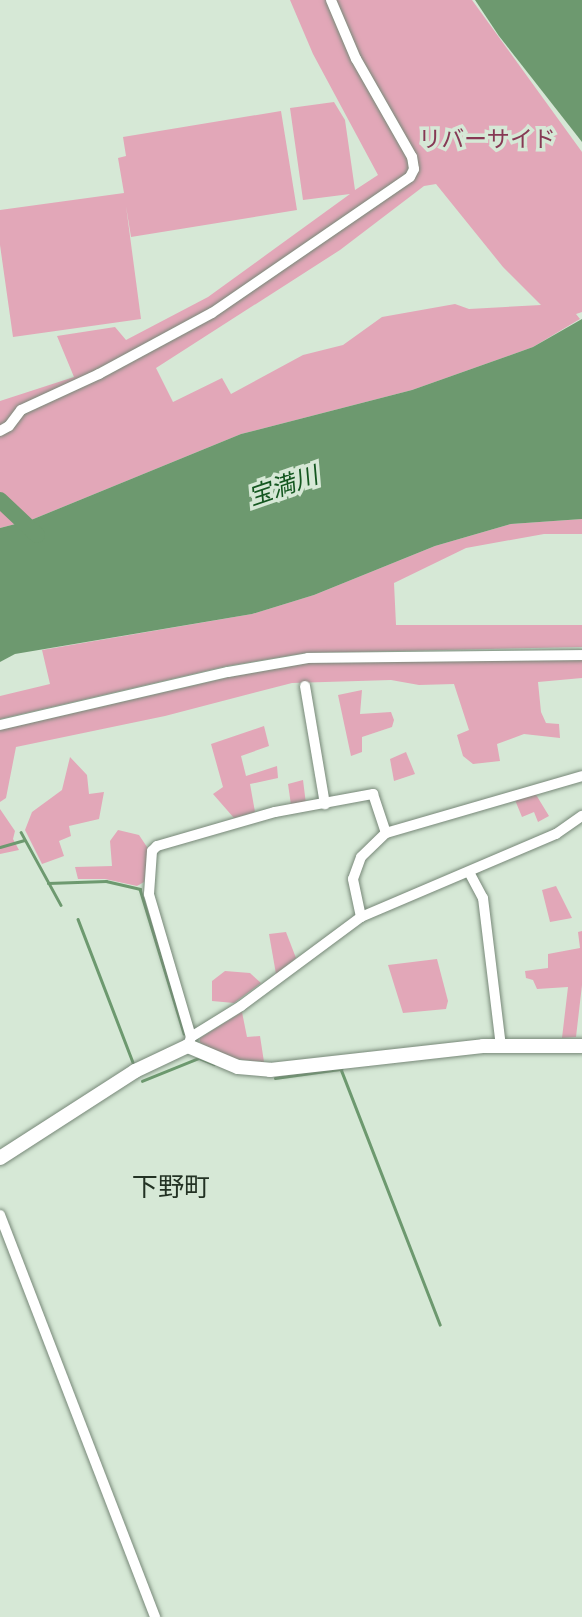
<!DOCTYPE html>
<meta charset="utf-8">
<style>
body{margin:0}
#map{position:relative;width:582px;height:1617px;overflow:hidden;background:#d6e8d6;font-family:Montserrat,"Noto Sans JP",sans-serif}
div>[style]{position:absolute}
.green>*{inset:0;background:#e2a7b8}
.water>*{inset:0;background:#6d996f}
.stream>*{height:2.5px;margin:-1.25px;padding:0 1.25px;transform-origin:1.25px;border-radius:1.25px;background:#6d996f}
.river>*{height:16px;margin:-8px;padding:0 8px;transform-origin:8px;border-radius:8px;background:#6d996f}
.roads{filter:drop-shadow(0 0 2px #778878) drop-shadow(0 0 2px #778878)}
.street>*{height:10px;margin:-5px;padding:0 5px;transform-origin:5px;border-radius:5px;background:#fff}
.secondary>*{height:14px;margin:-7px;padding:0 7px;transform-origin:7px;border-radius:7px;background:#fff}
span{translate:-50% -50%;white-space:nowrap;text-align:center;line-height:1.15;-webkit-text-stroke:7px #d6e8d6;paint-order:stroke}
.park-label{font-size:23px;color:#863954}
.water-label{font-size:24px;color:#145720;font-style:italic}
.quarter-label{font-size:26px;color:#233224}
</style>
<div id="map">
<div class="green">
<i style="clip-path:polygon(evenodd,290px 0,472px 0,582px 152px,582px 312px,576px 314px,580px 319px,533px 347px,412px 390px,241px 434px,31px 520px,0 528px,0 401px,74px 377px,57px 336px,115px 327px,126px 340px,208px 297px,350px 194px,303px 200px,290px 108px,334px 102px,345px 120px,355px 190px,378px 175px,313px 54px,290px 0,436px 184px,503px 267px,541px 305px,469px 309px,455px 304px,382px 317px,343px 345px,303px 355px,231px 394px,222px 378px,173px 402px,156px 368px,340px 250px,424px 186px,436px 184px)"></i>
<i style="clip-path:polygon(281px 111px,297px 210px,131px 237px,126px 206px,141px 319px,13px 337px,0 245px,0 210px,124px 193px,118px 158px,126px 156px,123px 137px)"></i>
<i style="clip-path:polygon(582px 519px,582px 534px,544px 534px,466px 548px,394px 583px,396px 625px,582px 625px,582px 647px,305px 653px,227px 666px,0 719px,0 696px,50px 684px,42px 650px,252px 614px,314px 595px,435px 546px,511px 524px)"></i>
<i style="clip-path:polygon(582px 658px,582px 678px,538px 682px,541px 712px,546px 723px,559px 724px,560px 738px,524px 734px,497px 744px,500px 761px,473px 764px,463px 756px,457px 735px,469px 730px,454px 684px,419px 685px,391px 680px,292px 683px,165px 716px,16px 747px,6px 798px,0 802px,0 730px,230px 677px,308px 663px)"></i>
<i style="clip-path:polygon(362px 690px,360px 714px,391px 712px,394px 720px,392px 727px,362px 737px,362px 752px,351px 756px,338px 695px)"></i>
<i style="clip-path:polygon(264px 726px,269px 746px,241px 756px,246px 776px,277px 766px,278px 778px,250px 784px,255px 812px,234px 818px,213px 794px,223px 787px,211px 744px)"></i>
<i style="clip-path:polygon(406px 752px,415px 774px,394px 781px,390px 759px)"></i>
<i style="clip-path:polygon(70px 757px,87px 775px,89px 794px,104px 792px,99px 819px,69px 826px,71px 836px,59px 841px,64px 856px,42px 864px,25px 830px,32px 812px,62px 790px)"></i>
<i style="clip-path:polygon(303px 780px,306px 804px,291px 805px,288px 784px)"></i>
<i style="clip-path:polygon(535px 793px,549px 816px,538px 822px,534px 812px,522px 817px,515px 800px)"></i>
<i style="clip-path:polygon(0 809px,15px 831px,13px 839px,19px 850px,0 854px)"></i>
<i style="clip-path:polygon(118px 830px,139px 835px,149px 850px,144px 882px,137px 886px,105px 879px,78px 879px,75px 867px,112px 866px,110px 841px)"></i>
<i style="clip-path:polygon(556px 886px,572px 918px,550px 922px,542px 890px)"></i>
<i style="clip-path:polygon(582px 931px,582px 985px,576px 1037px,562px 1038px,568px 987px,537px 989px,533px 980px,526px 978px,525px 971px,548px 968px,548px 954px,580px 948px,578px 932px)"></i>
<i style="clip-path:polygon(286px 932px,296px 958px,276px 974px,269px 934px)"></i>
<i style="clip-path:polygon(437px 959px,448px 1001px,446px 1009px,403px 1013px,388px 965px)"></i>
<i style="clip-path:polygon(225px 971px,250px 973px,261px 983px,234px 1003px,212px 1001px,212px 981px)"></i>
<i style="clip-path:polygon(242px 1012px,247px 1037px,260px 1036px,264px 1062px,234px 1059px,200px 1043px,200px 1038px)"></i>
</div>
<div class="water">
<i style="clip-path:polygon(475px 0,582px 0,582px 142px,499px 36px)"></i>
<i style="clip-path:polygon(582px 319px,582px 519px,511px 524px,435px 546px,314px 595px,252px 614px,15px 654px,0 662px,0 528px,31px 520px,241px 434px,412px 390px,533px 347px)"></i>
</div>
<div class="stream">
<i style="left:21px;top:832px;width:83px;rotate:61.3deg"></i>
<i style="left:0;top:847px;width:25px;rotate:-16deg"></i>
<i style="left:48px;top:883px;width:58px;rotate:-2deg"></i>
<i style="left:106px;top:881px;width:35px;rotate:13deg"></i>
<i style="left:140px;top:889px;width:151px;rotate:73deg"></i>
<i style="left:78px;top:919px;width:156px;rotate:69deg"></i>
<i style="left:275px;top:1078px;width:67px;rotate:-7.8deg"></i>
<i style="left:341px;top:1069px;width:274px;rotate:68.8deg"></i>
<i style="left:142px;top:1081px;width:61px;rotate:-22deg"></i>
<i style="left:199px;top:1058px;width:16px;rotate:22deg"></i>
</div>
<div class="river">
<i style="left:0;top:500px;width:51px;rotate:43.4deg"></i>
</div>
<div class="roads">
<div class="street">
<i style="left:0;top:431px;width:10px;rotate:-29deg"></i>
<i style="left:9px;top:426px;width:20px;rotate:-53deg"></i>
<i style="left:21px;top:410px;width:86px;rotate:-24.8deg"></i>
<i style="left:99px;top:374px;width:128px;rotate:-28.4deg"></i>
<i style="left:212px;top:313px;width:240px;rotate:-34.5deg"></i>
<i style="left:410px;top:177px;width:9px;rotate:-63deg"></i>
<i style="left:414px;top:169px;width:12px;rotate:-99deg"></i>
<i style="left:412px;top:157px;width:113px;rotate:-119.7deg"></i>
<i style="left:356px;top:59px;width:64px;rotate:-113deg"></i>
<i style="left:305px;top:686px;width:120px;rotate:80.4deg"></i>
<i style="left:0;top:725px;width:234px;rotate:-13.1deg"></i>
<i style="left:228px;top:672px;width:81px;rotate:-9.9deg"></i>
<i style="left:308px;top:658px;width:274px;rotate:-0.6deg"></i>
<i style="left:469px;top:872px;width:30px;rotate:62deg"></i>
<i style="left:483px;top:898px;width:149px;rotate:83.1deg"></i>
<i style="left:361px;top:917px;width:39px;rotate:-102deg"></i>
<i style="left:353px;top:879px;width:23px;rotate:-70deg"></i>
<i style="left:361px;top:857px;width:35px;rotate:-44deg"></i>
<i style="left:386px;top:833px;width:204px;rotate:-16.2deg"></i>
<i style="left:191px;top:1037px;width:59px;rotate:-31.8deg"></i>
<i style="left:241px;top:1006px;width:149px;rotate:-36.6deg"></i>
<i style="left:361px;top:917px;width:212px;rotate:-23.1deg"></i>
<i style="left:556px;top:834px;width:32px;rotate:-35deg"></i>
<i style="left:188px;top:1046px;width:9px;rotate:-72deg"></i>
<i style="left:191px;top:1037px;width:149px;rotate:-106.4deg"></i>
<i style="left:149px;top:894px;width:43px;rotate:-86deg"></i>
<i style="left:152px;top:851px;width:7px;rotate:-45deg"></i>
<i style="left:157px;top:846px;width:123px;rotate:-16.1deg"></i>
<i style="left:275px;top:812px;width:100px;rotate:-10.4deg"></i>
<i style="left:373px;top:794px;width:41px;rotate:71.6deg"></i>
<i style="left:0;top:1215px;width:431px;rotate:68.9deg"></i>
</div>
<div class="secondary">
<i style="left:0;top:1158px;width:161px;rotate:-32.8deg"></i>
<i style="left:135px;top:1071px;width:59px;rotate:-25.3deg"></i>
<i style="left:188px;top:1046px;width:54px;rotate:22.8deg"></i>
<i style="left:238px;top:1067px;width:32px;rotate:5deg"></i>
<i style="left:270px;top:1070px;width:214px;rotate:-6.4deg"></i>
<i style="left:483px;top:1046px;width:99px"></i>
</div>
</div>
<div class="park-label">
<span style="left:487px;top:139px">リバーサイド</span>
</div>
<div class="water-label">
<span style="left:283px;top:486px;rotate:-19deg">宝満川</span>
</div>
<div class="quarter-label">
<span style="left:171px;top:1188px">下野町</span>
</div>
</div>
